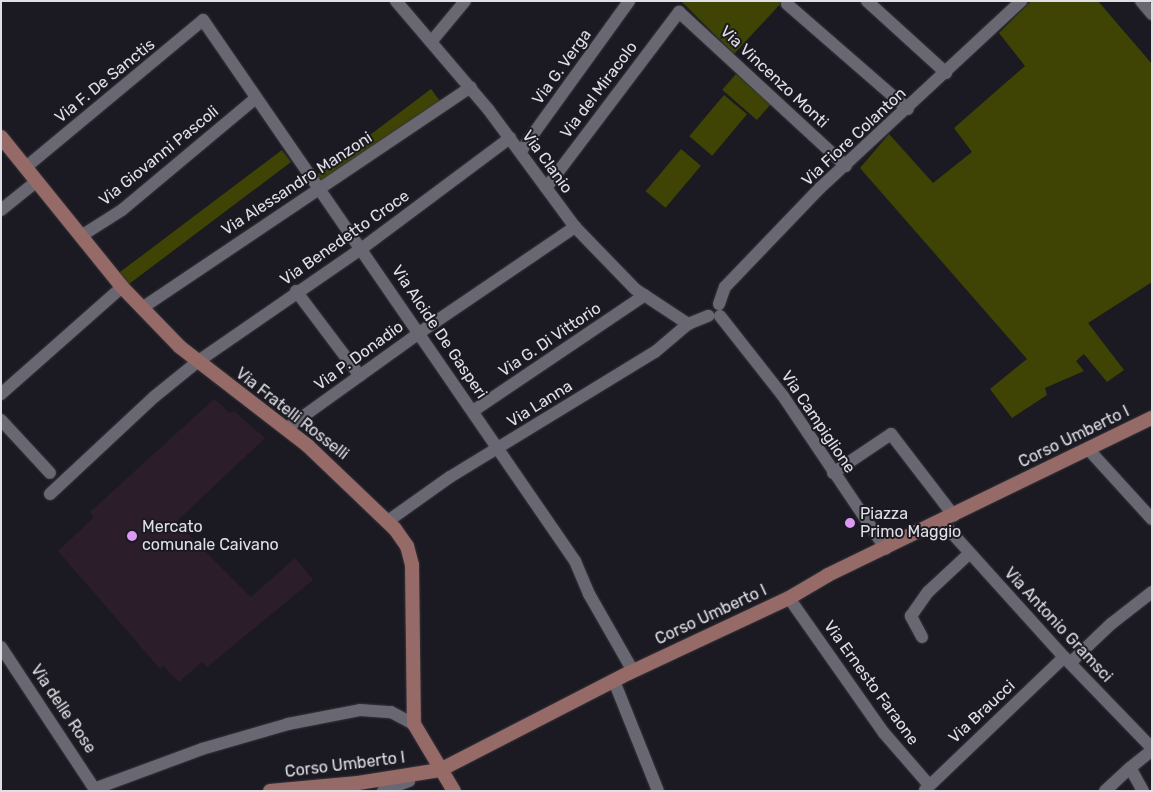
<!DOCTYPE html>
<style>
body{margin:0}
#map{position:relative;width:1153px;height:792px;overflow:hidden;background:#1b1a22;font-family:Rubik,sans-serif}
div>[style]{position:absolute}
.commercial>*{inset:0;background:#2b1d29}
.green>*{inset:0;background:#3f4405;transform-origin:0 0}
.roads{filter:drop-shadow(0 0 1px #36353b) drop-shadow(0 0 1px #36353b)}
.minor>*{height:12px;margin:-6px;padding:0 6px;transform-origin:6px;border-radius:6px;background:#696771}
.secondary>*{height:14px;margin:-7px;padding:0 7px;transform-origin:7px;border-radius:7px;background:#966b67}
.dots>*{width:14px;height:14px;translate:-50% -50%;box-sizing:border-box;border:2px solid #1b1a22;border-radius:50%}
span{translate:-50% -50%;white-space:nowrap;text-align:center;line-height:1.15;-webkit-text-stroke:4px #1b1a22;paint-order:stroke}
.street-label{font-size:16px;color:#e0dfe5}
.poi-label{font-size:16px;color:#e0dfe5}
.left{translate:0 -50%;text-align:left}
.frame{position:absolute;inset:0;border:2px solid #e0dfe5;pointer-events:none}
</style>
<div id="map">
<div class="commercial">
<i style="clip-path:polygon(214px 399px,230px 413px,234px 411px,265px 438px,176px 522px,251px 597px,295px 558px,313px 580px,207px 667px,202px 662px,179px 682px,163px 666px,160px 669px,58px 551px,93px 518px,90px 512px)"></i>
</div>
<div class="green">
<i style="clip-path:polygon(681px 1px,783px 1px,734px 54px)"></i>
<i style="clip-path:polygon(1031px 1px,1098px 1px,1152px 64px,1152px 282px,1088px 323px,1124px 370px,1107px 382px,1084px 354px,1076px 361px,1084px 371px,1045px 388px,1047px 395px,1012px 418px,990px 389px,1027px 359px,860px 168px,889px 134px,933px 183px,972px 152px,954px 128px,1025px 66px,999px 33px)"></i>
<i style="left:736px;top:74px;width:46px;height:21px;rotate:41deg"></i>
<i style="left:431px;top:89px;width:15px;height:143px;rotate:53deg"></i>
<i style="left:724px;top:95px;width:30px;height:54px;rotate:40deg"></i>
<i style="left:681px;top:149px;width:26px;height:55px;rotate:40deg"></i>
<i style="left:282px;top:150px;width:15px;height:205px;rotate:53deg"></i>
</div>
<div class="roads">
<div class="minor">
<i style="left:396px;top:1px;width:142px;rotate:49.6deg"></i>
<i style="left:488px;top:109px;width:147px;rotate:53.6deg"></i>
<i style="left:575px;top:227px;width:86px;rotate:45.9deg"></i>
<i style="left:635px;top:289px;width:64px;rotate:33.4deg"></i>
<i style="left:867px;top:1px;width:107px;rotate:42.3deg"></i>
<i style="left:1141px;top:1px;width:17px;rotate:50deg"></i>
<i style="left:787px;top:4px;width:160px;rotate:41deg"></i>
<i style="left:431px;top:42px;width:53px;rotate:-50.3deg"></i>
<i style="left:521px;top:151px;width:185px;rotate:-54.2deg"></i>
<i style="left:26px;top:167px;width:230px;rotate:-39.7deg"></i>
<i style="left:203px;top:20px;width:657px;rotate:55.49deg"></i>
<i style="left:575px;top:561px;width:36px;rotate:67deg"></i>
<i style="left:589px;top:594px;width:89px;rotate:60.3deg"></i>
<i style="left:546px;top:188px;width:221px;rotate:-52.9deg"></i>
<i style="left:679px;top:12px;width:227px;rotate:42.7deg"></i>
<i style="left:1px;top:210px;width:46px;rotate:-38.9deg"></i>
<i style="left:81px;top:236px;width:49px;rotate:-32.4deg"></i>
<i style="left:122px;top:210px;width:175px;rotate:-39.9deg"></i>
<i style="left:296px;top:291px;width:106px;rotate:53deg"></i>
<i style="left:719px;top:304px;width:18px;rotate:-71deg"></i>
<i style="left:725px;top:287px;width:137px;rotate:-46.2deg"></i>
<i style="left:820px;top:188px;width:275px;rotate:-42.9deg"></i>
<i style="left:142px;top:308px;width:396px;rotate:-33.9deg"></i>
<i style="left:720px;top:316px;width:102px;rotate:51.8deg"></i>
<i style="left:783px;top:396px;width:184px;rotate:56.1deg"></i>
<i style="left:1px;top:394px;width:162px;rotate:-41.5deg"></i>
<i style="left:473px;top:411px;width:207px;rotate:-34deg"></i>
<i style="left:1px;top:420px;width:72px;rotate:47.2deg"></i>
<i style="left:287px;top:428px;width:163px;rotate:-35.7deg"></i>
<i style="left:419px;top:333px;width:189px;rotate:-34.2deg"></i>
<i style="left:1088px;top:449px;width:95px;rotate:47.6deg"></i>
<i style="left:833px;top:473px;width:70px;rotate:-33.9deg"></i>
<i style="left:891px;top:434px;width:103px;rotate:52.5deg"></i>
<i style="left:50px;top:494px;width:142px;rotate:-43deg"></i>
<i style="left:154px;top:397px;width:55px;rotate:-39.1deg"></i>
<i style="left:197px;top:362px;width:199px;rotate:-34.6deg"></i>
<i style="left:361px;top:249px;width:186px;rotate:-36.7deg"></i>
<i style="left:388px;top:521px;width:76px;rotate:-35.4deg"></i>
<i style="left:450px;top:477px;width:240px;rotate:-31.4deg"></i>
<i style="left:655px;top:352px;width:43px;rotate:-40.3deg"></i>
<i style="left:688px;top:324px;width:22px;rotate:-22deg"></i>
<i style="left:942px;top:522px;width:182px;rotate:47.9deg"></i>
<i style="left:1064px;top:657px;width:127px;rotate:46deg"></i>
<i style="left:789px;top:598px;width:165px;rotate:54.9deg"></i>
<i style="left:884px;top:733px;width:69px;rotate:49.1deg"></i>
<i style="left:922px;top:637px;width:24px;rotate:-118deg"></i>
<i style="left:911px;top:616px;width:29px;rotate:-55deg"></i>
<i style="left:928px;top:592px;width:57px;rotate:-42.9deg"></i>
<i style="left:1px;top:647px;width:173px;rotate:56.6deg"></i>
<i style="left:1070px;top:663px;width:57px;rotate:-43.6deg"></i>
<i style="left:1111px;top:624px;width:52px;rotate:-38deg"></i>
<i style="left:614px;top:681px;width:118px;rotate:68.2deg"></i>
<i style="left:94px;top:789px;width:115px;rotate:-20.3deg"></i>
<i style="left:202px;top:749px;width:90px;rotate:-16.2deg"></i>
<i style="left:288px;top:724px;width:73px;rotate:-11deg"></i>
<i style="left:360px;top:710px;width:31px;rotate:4deg"></i>
<i style="left:391px;top:712px;width:26px;rotate:28deg"></i>
<i style="left:925px;top:790px;width:192px;rotate:-43.7deg"></i>
<i style="left:383px;top:791px;width:28px;rotate:-21deg"></i>
<i style="left:1105px;top:791px;width:34px;rotate:-43deg"></i>
<i style="left:1143px;top:791px;width:26px;rotate:-119deg"></i>
<i style="left:1130px;top:768px;width:28px;rotate:-39deg"></i>
</div>
<div class="secondary">
<i style="left:1px;top:137px;width:193px;rotate:51.1deg"></i>
<i style="left:122px;top:287px;width:83px;rotate:46deg"></i>
<i style="left:180px;top:347px;width:162px;rotate:37.7deg"></i>
<i style="left:308px;top:446px;width:120px;rotate:43.7deg"></i>
<i style="left:395px;top:529px;width:21px;rotate:55deg"></i>
<i style="left:407px;top:546px;width:20px;rotate:75deg"></i>
<i style="left:412px;top:565px;width:159px;rotate:89.3deg"></i>
<i style="left:414px;top:724px;width:78px;rotate:59.2deg"></i>
<i style="left:270px;top:791px;width:88px;rotate:-5.2deg"></i>
<i style="left:358px;top:783px;width:83px;rotate:-9deg"></i>
<i style="left:440px;top:770px;width:212px;rotate:-27.2deg"></i>
<i style="left:629px;top:673px;width:177px;rotate:-25.1deg"></i>
<i style="left:789px;top:598px;width:45px;rotate:-30.5deg"></i>
<i style="left:828px;top:575px;width:360px;rotate:-25.9deg"></i>
</div>
</div>
<div class="dots">
<i style="left:850px;top:523px;background:#dc99f4"></i>
<i style="left:132px;top:536px;background:#dc99f4"></i>
</div>
<div class="street-label">
<span style="left:562px;top:67px;rotate:-54deg">Via G. Verga</span>
<span style="left:774px;top:77px;rotate:43deg">Via Vincenzo Monti</span>
<span style="left:105px;top:81px;rotate:-39deg">Via F. De Sanctis</span>
<span style="left:599px;top:90px;rotate:-53deg">Via del Miracolo</span>
<span style="left:854px;top:137px;rotate:-43deg">Via Fiore Colanton</span>
<span style="left:159px;top:156px;rotate:-39deg">Via Giovanni Pascoli</span>
<span style="left:547px;top:162px;rotate:54deg">Via Clanio</span>
<span style="left:297px;top:184px;rotate:-33deg">Via Alessandro Manzoni</span>
<span style="left:345px;top:238px;rotate:-35deg">Via Benedetto Croce</span>
<span style="left:439px;top:332px;rotate:56deg">Via Alcide De Gasperi</span>
<span style="left:550px;top:340px;rotate:-34deg">Via G. Di Vittorio</span>
<span style="left:359px;top:356px;rotate:-36deg">Via P. Donadio</span>
<span style="left:540px;top:404px;rotate:-32deg">Via Lanna</span>
<span style="left:292px;top:414px;rotate:38deg">Via Fratelli Rosselli</span>
<span style="left:818px;top:422px;rotate:56deg">Via Campiglione</span>
<span style="left:1074px;top:437px;rotate:-26deg">Corso Umberto I</span>
<span style="left:711px;top:615px;rotate:-25deg">Corso Umberto I</span>
<span style="left:1058px;top:625px;rotate:47deg">Via Antonio Gramsci</span>
<span style="left:871px;top:683px;rotate:54deg">Via Ernesto Faraone</span>
<span style="left:63px;top:709px;rotate:56deg">Via delle Rose</span>
<span style="left:982px;top:712px;rotate:-43deg">Via Braucci</span>
<span style="left:345px;top:765px;rotate:-7deg">Corso Umberto I</span>
</div>
<div class="poi-label">
<span class="left" style="left:860px;top:523px">Piazza<br>Primo Maggio</span>
<span class="left" style="left:142px;top:536px">Mercato<br>comunale Caivano</span>
</div>
<div class="frame"></div>
</div>
